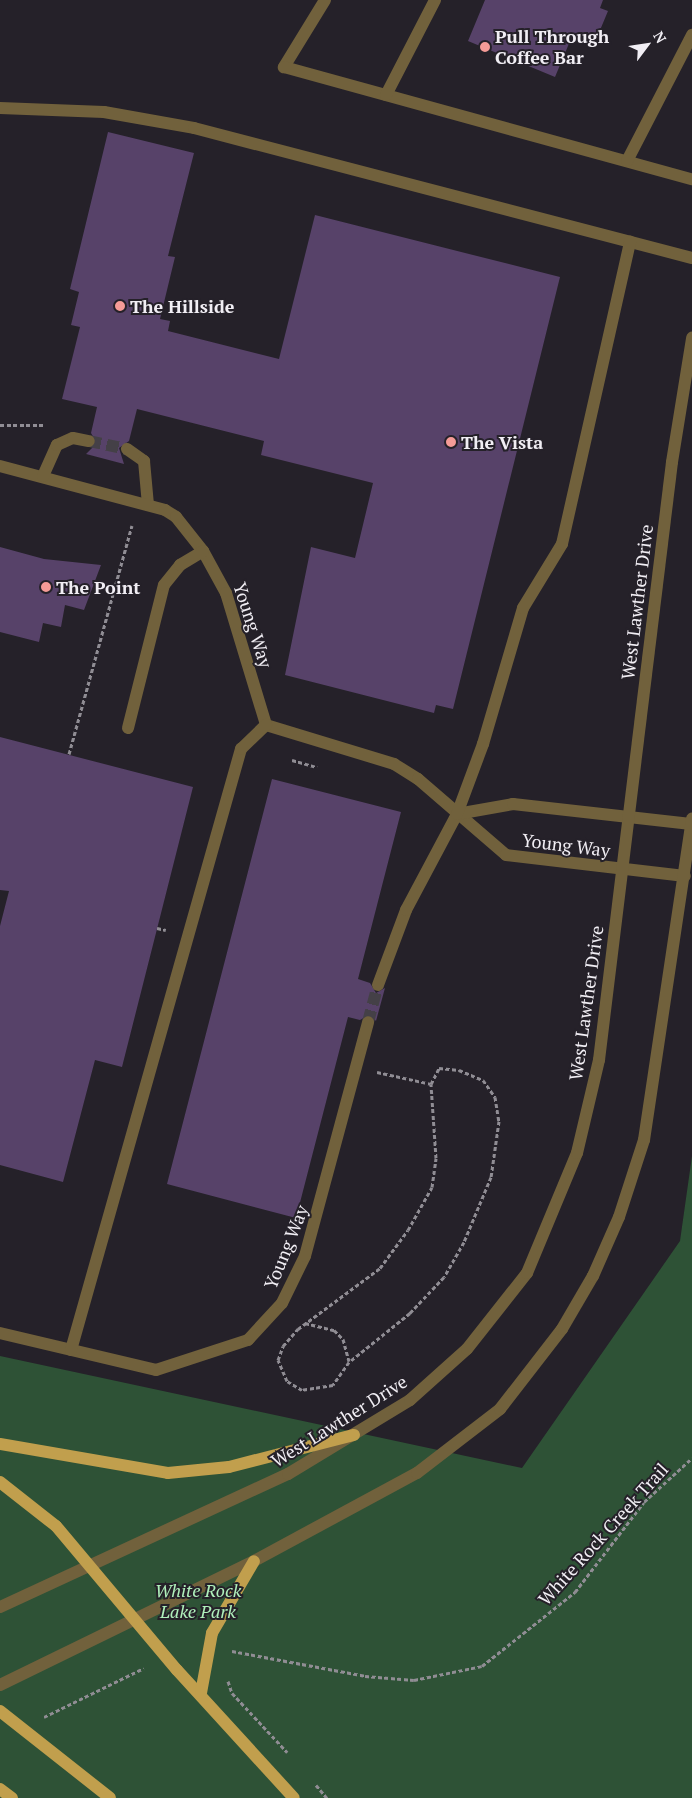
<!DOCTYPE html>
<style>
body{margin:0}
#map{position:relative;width:692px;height:1798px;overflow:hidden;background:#252129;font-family:"PT Serif",serif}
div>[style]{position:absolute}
.green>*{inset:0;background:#2e5236}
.building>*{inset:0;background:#574269}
.minor-tunnel>*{height:12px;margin-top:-6px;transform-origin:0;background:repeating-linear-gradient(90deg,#444047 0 12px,transparent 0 18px)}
.path>*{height:3px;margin-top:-1.5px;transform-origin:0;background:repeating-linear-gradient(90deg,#908d94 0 4px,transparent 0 6.5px)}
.minor>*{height:12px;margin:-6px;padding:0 6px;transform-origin:6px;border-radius:6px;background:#71613c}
.major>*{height:12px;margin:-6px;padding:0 6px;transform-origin:6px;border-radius:6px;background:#c19f4d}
.major-bridge>*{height:12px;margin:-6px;padding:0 6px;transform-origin:6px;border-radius:6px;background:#c19f4d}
.dots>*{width:14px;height:14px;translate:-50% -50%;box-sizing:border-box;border:2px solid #252129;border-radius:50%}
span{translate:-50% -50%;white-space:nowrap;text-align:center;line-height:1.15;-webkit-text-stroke:4px #252129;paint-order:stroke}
.poi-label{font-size:18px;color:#f1eef4;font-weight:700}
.left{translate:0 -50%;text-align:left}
.street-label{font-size:18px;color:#f1eef4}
.park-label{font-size:18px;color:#aff0bb;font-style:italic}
.north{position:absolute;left:622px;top:20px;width:50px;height:50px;-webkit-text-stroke:4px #252129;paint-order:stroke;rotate:59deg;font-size:14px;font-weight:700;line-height:20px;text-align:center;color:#f1eef4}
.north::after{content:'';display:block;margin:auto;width:18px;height:22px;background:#f1eef4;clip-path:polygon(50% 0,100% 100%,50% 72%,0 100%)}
</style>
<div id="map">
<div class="green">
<i style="clip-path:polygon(692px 1156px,692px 1798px,0 1798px,0 1356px,522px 1468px,680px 1241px)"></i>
</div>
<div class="building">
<i style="clip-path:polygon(485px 0,603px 0,600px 8px,608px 11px,598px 35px,591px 32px,587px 40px,573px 34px,555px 77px,468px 41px)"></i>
<i style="clip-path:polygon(108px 132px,194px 153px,168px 256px,175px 257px,160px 319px,170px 321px,168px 331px,279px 359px,315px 215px,560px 277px,453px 709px,436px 705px,434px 713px,285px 675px,311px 547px,355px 558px,373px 483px,261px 455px,264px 441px,137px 409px,129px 441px,119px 448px,124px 464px,86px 454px,97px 443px,91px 433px,97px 407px,62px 399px,80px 327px,71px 325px,79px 292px,70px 289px)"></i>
<i style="clip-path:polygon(0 547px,44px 559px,101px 565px,84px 610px,65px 605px,61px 627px,43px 623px,39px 642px,0 632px)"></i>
<i style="clip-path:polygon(0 737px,193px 787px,122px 1067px,95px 1060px,63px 1182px,0 1165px,0 926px,9px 891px,0 890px)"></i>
<i style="clip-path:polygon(272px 779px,401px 812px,358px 979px,370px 983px,376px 993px,385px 988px,376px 1021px,370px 1014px,360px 1020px,348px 1017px,296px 1218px,167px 1184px)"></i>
</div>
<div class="minor-tunnel">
<i style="left:89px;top:441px;width:39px;rotate:12deg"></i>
<i style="left:368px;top:1022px;width:38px;rotate:-75deg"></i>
</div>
<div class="path">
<i style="left:0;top:425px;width:44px"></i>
<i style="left:69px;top:754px;width:237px;rotate:-74.6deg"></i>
<i style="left:292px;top:760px;width:26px;rotate:16deg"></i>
<i style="left:157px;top:928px;width:9px;rotate:13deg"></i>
<i style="left:439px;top:1068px;width:20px;rotate:6deg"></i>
<i style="left:459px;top:1070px;width:26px;rotate:23deg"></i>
<i style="left:483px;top:1080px;width:21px;rotate:55deg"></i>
<i style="left:495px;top:1097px;width:24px;rotate:81deg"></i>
<i style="left:499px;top:1121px;width:57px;rotate:98.1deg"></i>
<i style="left:491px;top:1177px;width:70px;rotate:112.6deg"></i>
<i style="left:464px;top:1242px;width:40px;rotate:119.7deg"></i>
<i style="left:444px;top:1277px;width:50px;rotate:133.4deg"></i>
<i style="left:410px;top:1313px;width:78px;rotate:141.2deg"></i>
<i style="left:349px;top:1362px;width:28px;rotate:125deg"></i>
<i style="left:333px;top:1385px;width:31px;rotate:171deg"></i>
<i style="left:302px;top:1390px;width:17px;rotate:-149deg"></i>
<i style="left:287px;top:1381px;width:23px;rotate:-113deg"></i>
<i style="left:278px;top:1360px;width:15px;rotate:-70deg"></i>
<i style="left:283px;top:1346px;width:23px;rotate:-49deg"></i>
<i style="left:298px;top:1329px;width:102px;rotate:-36.6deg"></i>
<i style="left:380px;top:1268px;width:47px;rotate:-53.6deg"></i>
<i style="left:408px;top:1230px;width:49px;rotate:-60.8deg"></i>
<i style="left:432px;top:1187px;width:29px;rotate:-82deg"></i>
<i style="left:436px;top:1158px;width:74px;rotate:-93.9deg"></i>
<i style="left:431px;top:1084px;width:18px;rotate:-63deg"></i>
<i style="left:377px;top:1072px;width:55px;rotate:12.5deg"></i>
<i style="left:305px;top:1323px;width:30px;rotate:14deg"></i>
<i style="left:334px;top:1330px;width:13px;rotate:45deg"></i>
<i style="left:343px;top:1339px;width:23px;rotate:75deg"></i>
<i style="left:232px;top:1651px;width:135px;rotate:10.6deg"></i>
<i style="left:365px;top:1676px;width:49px;rotate:4.7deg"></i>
<i style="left:414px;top:1680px;width:69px;rotate:-11.6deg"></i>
<i style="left:482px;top:1666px;width:119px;rotate:-38.5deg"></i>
<i style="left:575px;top:1592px;width:113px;rotate:-52.5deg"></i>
<i style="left:644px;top:1502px;width:65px;rotate:-42.5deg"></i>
<i style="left:228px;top:1681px;width:13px;rotate:72deg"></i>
<i style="left:232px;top:1693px;width:81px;rotate:47deg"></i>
<i style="left:44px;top:1717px;width:111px;rotate:-26.1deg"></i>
<i style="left:316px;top:1785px;width:17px;rotate:50deg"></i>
</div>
<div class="minor">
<i style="left:325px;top:0;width:79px;rotate:121.5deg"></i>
<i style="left:284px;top:67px;width:423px;rotate:15.4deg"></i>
<i style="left:386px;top:95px;width:107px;rotate:-62.7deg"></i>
<i style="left:0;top:108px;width:104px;rotate:2.2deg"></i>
<i style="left:104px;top:112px;width:91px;rotate:10.1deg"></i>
<i style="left:194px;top:128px;width:515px;rotate:14.63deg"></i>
<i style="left:627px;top:161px;width:142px;rotate:-62.7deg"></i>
<i style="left:127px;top:449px;width:21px;rotate:35deg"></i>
<i style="left:144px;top:461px;width:44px;rotate:84.8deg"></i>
<i style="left:0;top:466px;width:171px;rotate:14.9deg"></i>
<i style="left:165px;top:510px;width:13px;rotate:32deg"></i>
<i style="left:176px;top:517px;width:43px;rotate:51.5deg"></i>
<i style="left:203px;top:551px;width:48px;rotate:61.3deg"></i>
<i style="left:226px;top:593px;width:138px;rotate:73.1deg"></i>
<i style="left:266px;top:725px;width:134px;rotate:16.9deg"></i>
<i style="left:394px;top:764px;width:28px;rotate:32deg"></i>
<i style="left:418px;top:779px;width:116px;rotate:40.8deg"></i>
<i style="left:506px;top:855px;width:180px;rotate:6.7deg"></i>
<i style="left:43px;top:476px;width:34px;rotate:-66deg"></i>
<i style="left:57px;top:445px;width:17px;rotate:-24deg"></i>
<i style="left:73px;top:438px;width:16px;rotate:11deg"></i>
<i style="left:128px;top:728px;width:147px;rotate:-75.9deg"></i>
<i style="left:164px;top:585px;width:26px;rotate:-51deg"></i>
<i style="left:180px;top:565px;width:27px;rotate:-31deg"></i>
<i style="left:457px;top:814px;width:57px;rotate:-10.1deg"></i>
<i style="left:513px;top:804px;width:179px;rotate:6.4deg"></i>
<i style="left:378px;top:985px;width:80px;rotate:-69.5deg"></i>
<i style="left:406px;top:910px;width:109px;rotate:-62deg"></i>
<i style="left:457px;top:814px;width:75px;rotate:-69.6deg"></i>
<i style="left:483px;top:744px;width:142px;rotate:-73.6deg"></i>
<i style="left:523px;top:608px;width:75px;rotate:-58.6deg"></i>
<i style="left:562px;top:544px;width:310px;rotate:-77.3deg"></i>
<i style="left:0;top:1333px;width:160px;rotate:13.3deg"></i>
<i style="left:156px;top:1370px;width:97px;rotate:-18.1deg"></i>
<i style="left:248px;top:1340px;width:50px;rotate:-47.4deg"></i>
<i style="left:282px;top:1303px;width:52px;rotate:-63.9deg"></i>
<i style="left:305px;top:1256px;width:242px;rotate:-74.9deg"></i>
<i style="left:71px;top:1350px;width:625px;rotate:-74.21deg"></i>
<i style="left:241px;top:749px;width:35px;rotate:-44deg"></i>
<i style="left:0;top:1607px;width:317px;rotate:-24.8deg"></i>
<i style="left:288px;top:1474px;width:143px;rotate:-31.2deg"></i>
<i style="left:410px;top:1400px;width:76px;rotate:-41.8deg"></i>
<i style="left:467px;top:1349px;width:97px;rotate:-51.7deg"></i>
<i style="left:527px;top:1273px;width:130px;rotate:-67.4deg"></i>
<i style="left:577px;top:1153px;width:96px;rotate:-76.7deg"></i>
<i style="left:599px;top:1060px;width:602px;rotate:-83.04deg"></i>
<i style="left:672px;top:462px;width:126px;rotate:-80.8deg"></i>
<i style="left:0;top:1685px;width:283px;rotate:-26deg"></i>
<i style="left:254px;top:1561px;width:185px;rotate:-28.4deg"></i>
<i style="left:417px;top:1473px;width:105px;rotate:-37.6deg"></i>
<i style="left:500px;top:1409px;width:101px;rotate:-52.2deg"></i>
<i style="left:562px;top:1329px;width:61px;rotate:-59.7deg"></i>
<i style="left:593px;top:1276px;width:64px;rotate:-66.2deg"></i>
<i style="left:619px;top:1217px;width:81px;rotate:-72deg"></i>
<i style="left:644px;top:1140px;width:325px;rotate:-81.5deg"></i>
</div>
<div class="major">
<i style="left:0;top:1444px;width:170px;rotate:9.8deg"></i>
<i style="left:168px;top:1473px;width:61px;rotate:-5.6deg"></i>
<i style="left:229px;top:1467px;width:129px;rotate:-14.4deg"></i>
<i style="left:0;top:1482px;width:71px;rotate:38.2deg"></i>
<i style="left:56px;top:1526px;width:188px;rotate:50deg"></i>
<i style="left:177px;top:1670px;width:173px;rotate:47.6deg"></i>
<i style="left:201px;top:1693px;width:61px;rotate:-79.6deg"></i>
<i style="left:212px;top:1633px;width:83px;rotate:-59.7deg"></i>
<i style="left:0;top:1789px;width:15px;rotate:37deg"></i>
</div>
<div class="major-bridge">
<i style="left:0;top:1711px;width:140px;rotate:38.3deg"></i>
</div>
<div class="dots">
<i style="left:485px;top:47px;background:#f59b97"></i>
<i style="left:120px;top:306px;background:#f59b97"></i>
<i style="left:451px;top:442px;background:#f59b97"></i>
<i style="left:46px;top:587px;background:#f59b97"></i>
</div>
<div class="poi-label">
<span class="left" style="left:495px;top:47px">Pull Through<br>Coffee Bar</span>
<span class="left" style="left:130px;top:306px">The Hillside</span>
<span class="left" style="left:461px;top:442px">The Vista</span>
<span class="left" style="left:56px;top:587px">The Point</span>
</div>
<div class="street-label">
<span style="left:637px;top:602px;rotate:-83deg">West Lawther Drive</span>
<span style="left:253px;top:625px;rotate:72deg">Young Way</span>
<span style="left:566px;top:845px;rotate:7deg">Young Way</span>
<span style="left:586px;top:1003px;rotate:-82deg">West Lawther Drive</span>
<span style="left:286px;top:1247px;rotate:-68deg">Young Way</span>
<span style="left:339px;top:1421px;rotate:-32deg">West Lawther Drive</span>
<span style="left:603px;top:1534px;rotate:-48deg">White Rock Creek Trail</span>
</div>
<div class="park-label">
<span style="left:198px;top:1601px">White Rock<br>Lake Park</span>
</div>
<div class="north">N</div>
</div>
